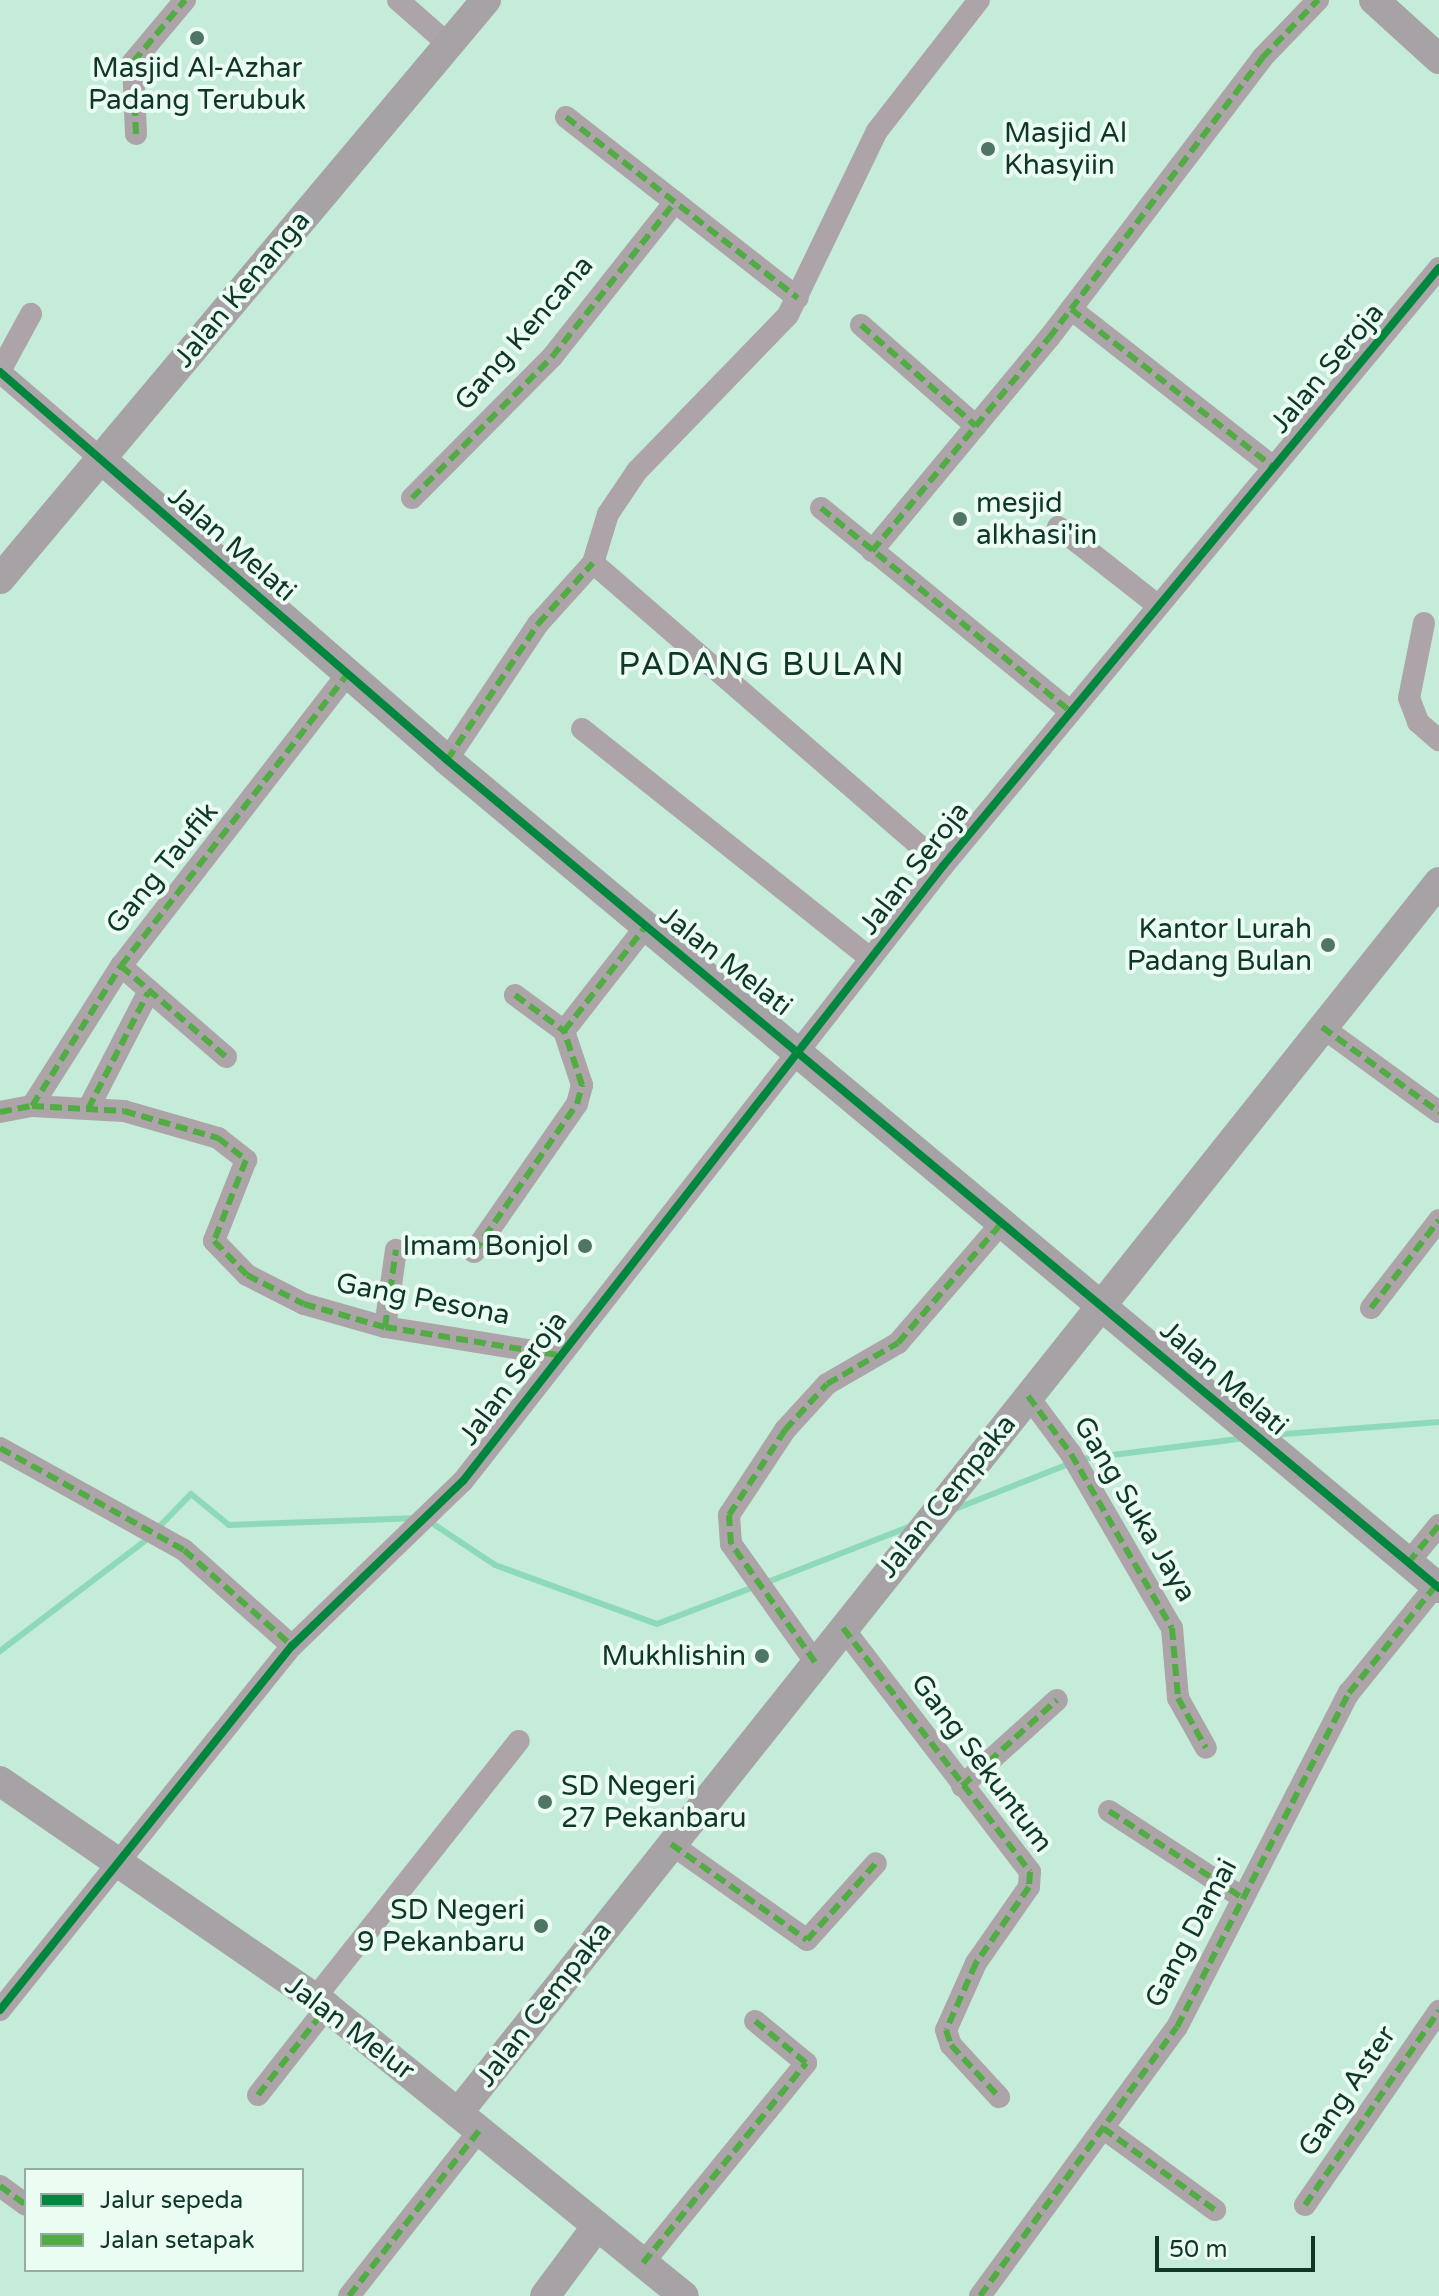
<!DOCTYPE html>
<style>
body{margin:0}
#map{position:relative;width:1439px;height:2296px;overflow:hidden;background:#c5ecd9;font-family:"Varela Round",sans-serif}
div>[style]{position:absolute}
.stream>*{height:6px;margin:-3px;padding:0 3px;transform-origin:3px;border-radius:3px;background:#8edab8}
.street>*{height:22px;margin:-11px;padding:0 11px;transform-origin:11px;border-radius:11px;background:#ada4a9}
.secondary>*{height:30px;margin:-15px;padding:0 15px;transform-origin:15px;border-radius:15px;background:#a6a2a6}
.quiet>*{height:6px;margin-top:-3px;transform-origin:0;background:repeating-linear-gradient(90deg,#51ac44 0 12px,transparent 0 18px)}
.cycleway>*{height:8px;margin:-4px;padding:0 4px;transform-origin:4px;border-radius:4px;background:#00873e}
.dots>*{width:22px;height:22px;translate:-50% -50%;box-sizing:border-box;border:4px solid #ebfcf3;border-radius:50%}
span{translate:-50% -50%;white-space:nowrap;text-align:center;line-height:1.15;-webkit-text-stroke:8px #ebfcf3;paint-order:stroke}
.poi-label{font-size:28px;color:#0f3727}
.left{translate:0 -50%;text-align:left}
.right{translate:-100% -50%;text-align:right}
.street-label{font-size:28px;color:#0f3727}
.quarter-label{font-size:32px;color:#0f3727;letter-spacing:2px}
.legend{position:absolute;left:24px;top:2168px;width:280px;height:104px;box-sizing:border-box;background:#ebfcf3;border:2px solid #93ada1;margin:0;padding:10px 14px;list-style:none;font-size:24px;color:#0f3727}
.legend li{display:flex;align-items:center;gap:16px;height:40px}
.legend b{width:40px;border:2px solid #93ada1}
.scale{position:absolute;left:1155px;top:2236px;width:160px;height:36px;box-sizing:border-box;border:4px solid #0f3727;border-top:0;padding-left:10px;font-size:24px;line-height:28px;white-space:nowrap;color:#0f3727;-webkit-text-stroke:6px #ebfcf3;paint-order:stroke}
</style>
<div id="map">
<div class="stream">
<i style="left:1271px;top:1435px;width:169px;rotate:-4.4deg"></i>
<i style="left:1081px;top:1459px;width:164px;rotate:-7.3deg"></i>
<i style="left:955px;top:1509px;width:125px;rotate:-21.6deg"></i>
<i style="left:429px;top:1521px;width:79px;rotate:33.7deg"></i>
<i style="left:495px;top:1565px;width:172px;rotate:20deg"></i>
<i style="left:657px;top:1624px;width:104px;rotate:-20.9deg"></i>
<i style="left:156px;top:1530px;width:50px;rotate:-45.8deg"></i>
<i style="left:191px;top:1494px;width:49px;rotate:39.2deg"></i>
<i style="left:229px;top:1525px;width:190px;rotate:-2.1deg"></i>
<i style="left:765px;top:1583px;width:157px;rotate:-21.3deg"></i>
<i style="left:0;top:1651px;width:187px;rotate:-37.2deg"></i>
</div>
<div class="street">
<i style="left:398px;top:0;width:68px;rotate:41.4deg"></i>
<i style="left:566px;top:117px;width:294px;rotate:38deg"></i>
<i style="left:136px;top:134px;width:72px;rotate:-92.4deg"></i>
<i style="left:133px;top:62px;width:81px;rotate:-50deg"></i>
<i style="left:1071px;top:309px;width:256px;rotate:38deg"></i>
<i style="left:861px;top:325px;width:153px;rotate:41.3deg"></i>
<i style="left:0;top:371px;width:65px;rotate:-61.5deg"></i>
<i style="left:0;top:372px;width:132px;rotate:40.7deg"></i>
<i style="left:412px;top:498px;width:199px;rotate:-45.2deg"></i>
<i style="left:552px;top:357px;width:198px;rotate:-51.6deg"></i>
<i style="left:821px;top:508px;width:320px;rotate:39.2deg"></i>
<i style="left:1058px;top:527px;width:126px;rotate:38.2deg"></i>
<i style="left:872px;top:551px;width:277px;rotate:-50.3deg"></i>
<i style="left:1049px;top:338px;width:352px;rotate:-52.7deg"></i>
<i style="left:1262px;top:58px;width:81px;rotate:-46deg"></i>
<i style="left:1424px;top:623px;width:76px;rotate:101.3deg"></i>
<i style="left:1409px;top:698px;width:26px;rotate:69deg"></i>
<i style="left:1418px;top:722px;width:28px;rotate:41deg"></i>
<i style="left:582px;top:729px;width:368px;rotate:38.5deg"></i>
<i style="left:447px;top:760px;width:164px;rotate:-56.2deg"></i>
<i style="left:538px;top:624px;width:82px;rotate:-48deg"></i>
<i style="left:943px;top:866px;width:463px;rotate:-139.1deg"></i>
<i style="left:593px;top:563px;width:51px;rotate:-73deg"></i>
<i style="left:608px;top:514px;width:52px;rotate:-56deg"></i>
<i style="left:637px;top:471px;width:217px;rotate:-45.9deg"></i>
<i style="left:788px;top:315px;width:204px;rotate:-64.2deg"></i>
<i style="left:877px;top:131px;width:166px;rotate:-52.1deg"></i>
<i style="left:121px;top:966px;width:139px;rotate:40.9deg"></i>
<i style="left:515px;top:995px;width:61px;rotate:36.3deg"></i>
<i style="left:564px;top:1031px;width:133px;rotate:-52deg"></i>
<i style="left:1322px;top:1027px;width:145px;rotate:36deg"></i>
<i style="left:32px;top:1106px;width:166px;rotate:-57.6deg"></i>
<i style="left:121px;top:966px;width:371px;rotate:-52.2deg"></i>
<i style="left:88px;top:1109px;width:131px;rotate:-62.7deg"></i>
<i style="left:0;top:1112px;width:33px;rotate:-11deg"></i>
<i style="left:32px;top:1106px;width:92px;rotate:3.1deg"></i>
<i style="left:124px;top:1111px;width:98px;rotate:16deg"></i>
<i style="left:218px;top:1138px;width:36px;rotate:38deg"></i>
<i style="left:246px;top:1160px;width:87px;rotate:111.6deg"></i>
<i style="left:214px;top:1241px;width:47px;rotate:45.9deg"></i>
<i style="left:247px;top:1275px;width:64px;rotate:27deg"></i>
<i style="left:304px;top:1304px;width:84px;rotate:15.9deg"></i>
<i style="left:385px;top:1327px;width:175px;rotate:9.2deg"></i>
<i style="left:474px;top:1252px;width:180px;rotate:-55.2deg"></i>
<i style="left:577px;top:1104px;width:20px;rotate:-75deg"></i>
<i style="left:582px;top:1085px;width:57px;rotate:-108.4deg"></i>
<i style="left:1371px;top:1308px;width:111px;rotate:-52.3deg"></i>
<i style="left:385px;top:1327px;width:78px;rotate:-81.9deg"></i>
<i style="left:1028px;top:1396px;width:72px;rotate:53.4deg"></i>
<i style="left:1071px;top:1454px;width:201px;rotate:59.9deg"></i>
<i style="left:1172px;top:1628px;width:70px;rotate:85.1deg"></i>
<i style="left:1178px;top:1698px;width:57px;rotate:60.8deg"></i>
<i style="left:0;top:1448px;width:210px;rotate:29deg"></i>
<i style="left:184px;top:1550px;width:144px;rotate:41.6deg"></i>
<i style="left:1408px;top:1563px;width:49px;rotate:-50.8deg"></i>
<i style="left:843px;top:1628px;width:307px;rotate:52.5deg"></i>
<i style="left:1030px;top:1872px;width:15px;rotate:94deg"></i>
<i style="left:1029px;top:1887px;width:93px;rotate:124.9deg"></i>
<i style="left:976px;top:1963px;width:73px;rotate:114.1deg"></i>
<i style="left:946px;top:2030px;width:16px;rotate:72deg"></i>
<i style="left:951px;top:2045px;width:71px;rotate:47.3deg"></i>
<i style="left:815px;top:1662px;width:145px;rotate:-125.4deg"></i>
<i style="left:731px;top:1544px;width:29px;rotate:-94deg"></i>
<i style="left:729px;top:1515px;width:102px;rotate:-56.6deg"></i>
<i style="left:785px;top:1430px;width:62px;rotate:-47.6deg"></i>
<i style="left:827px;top:1384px;width:82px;rotate:-30deg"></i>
<i style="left:898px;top:1343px;width:162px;rotate:-49.2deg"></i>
<i style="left:962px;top:1786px;width:128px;rotate:-42.2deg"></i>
<i style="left:1109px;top:1811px;width:160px;rotate:33deg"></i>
<i style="left:671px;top:1844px;width:166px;rotate:35.2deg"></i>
<i style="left:807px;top:1940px;width:103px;rotate:-48.1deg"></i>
<i style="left:315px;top:1998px;width:328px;rotate:-51.6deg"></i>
<i style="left:0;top:2010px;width:467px;rotate:-51.3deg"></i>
<i style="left:292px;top:1646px;width:238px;rotate:-44deg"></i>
<i style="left:463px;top:1481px;width:780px;rotate:-52.03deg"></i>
<i style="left:943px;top:866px;width:777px;rotate:-50.33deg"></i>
<i style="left:258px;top:2095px;width:112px;rotate:-51.9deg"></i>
<i style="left:1103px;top:2128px;width:139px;rotate:36.2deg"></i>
<i style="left:0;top:2186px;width:32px;rotate:36deg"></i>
<i style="left:1305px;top:2205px;width:236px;rotate:-55.4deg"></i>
<i style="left:643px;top:2263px;width:258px;rotate:-50.8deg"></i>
<i style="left:806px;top:2063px;width:66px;rotate:-140.5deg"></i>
<i style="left:349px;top:2296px;width:210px;rotate:-51.8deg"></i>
<i style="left:980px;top:2296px;width:333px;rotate:-53.8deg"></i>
<i style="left:1177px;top:2027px;width:376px;rotate:-62.8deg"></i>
<i style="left:1349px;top:1693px;width:139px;rotate:-51.1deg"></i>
</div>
<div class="secondary">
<i style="left:1374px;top:0;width:88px;rotate:42.2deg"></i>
<i style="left:100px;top:458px;width:460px;rotate:41deg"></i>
<i style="left:447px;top:760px;width:1292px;rotate:39.85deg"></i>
<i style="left:0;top:579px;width:756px;rotate:-49.99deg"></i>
<i style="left:0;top:1781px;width:397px;rotate:34.6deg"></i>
<i style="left:327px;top:2007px;width:459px;rotate:39deg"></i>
<i style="left:458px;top:2113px;width:1574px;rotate:-51.45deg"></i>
<i style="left:545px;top:2296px;width:87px;rotate:-53.4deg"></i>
</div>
<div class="quiet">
<i style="left:566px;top:117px;width:294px;rotate:38deg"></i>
<i style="left:136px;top:134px;width:72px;rotate:-92.4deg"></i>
<i style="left:133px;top:62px;width:81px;rotate:-50deg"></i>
<i style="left:1071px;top:309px;width:256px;rotate:38deg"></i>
<i style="left:861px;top:325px;width:153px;rotate:41.3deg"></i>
<i style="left:412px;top:498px;width:199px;rotate:-45.2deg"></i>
<i style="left:552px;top:357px;width:198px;rotate:-51.6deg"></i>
<i style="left:821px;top:508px;width:320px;rotate:39.2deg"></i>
<i style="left:872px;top:551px;width:277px;rotate:-50.3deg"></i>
<i style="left:1049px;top:338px;width:352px;rotate:-52.7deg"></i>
<i style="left:1262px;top:58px;width:81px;rotate:-46deg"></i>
<i style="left:447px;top:760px;width:164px;rotate:-56.2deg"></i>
<i style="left:538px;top:624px;width:82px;rotate:-48deg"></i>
<i style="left:121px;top:966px;width:139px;rotate:40.9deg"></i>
<i style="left:515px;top:995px;width:61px;rotate:36.3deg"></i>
<i style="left:564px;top:1031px;width:133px;rotate:-52deg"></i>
<i style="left:1322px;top:1027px;width:145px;rotate:36deg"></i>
<i style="left:32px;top:1106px;width:166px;rotate:-57.6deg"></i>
<i style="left:121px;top:966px;width:371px;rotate:-52.2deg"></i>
<i style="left:88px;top:1109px;width:131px;rotate:-62.7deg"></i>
<i style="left:0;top:1112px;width:33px;rotate:-11deg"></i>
<i style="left:32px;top:1106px;width:92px;rotate:3.1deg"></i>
<i style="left:124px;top:1111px;width:98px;rotate:16deg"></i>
<i style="left:218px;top:1138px;width:36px;rotate:38deg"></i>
<i style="left:246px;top:1160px;width:87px;rotate:111.6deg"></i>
<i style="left:214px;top:1241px;width:47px;rotate:45.9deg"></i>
<i style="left:247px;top:1275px;width:64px;rotate:27deg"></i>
<i style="left:304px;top:1304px;width:84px;rotate:15.9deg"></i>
<i style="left:385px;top:1327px;width:175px;rotate:9.2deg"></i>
<i style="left:474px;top:1252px;width:180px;rotate:-55.2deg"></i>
<i style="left:577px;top:1104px;width:20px;rotate:-75deg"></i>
<i style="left:582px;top:1085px;width:57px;rotate:-108.4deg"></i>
<i style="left:1371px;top:1308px;width:111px;rotate:-52.3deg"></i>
<i style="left:385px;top:1327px;width:78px;rotate:-81.9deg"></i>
<i style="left:1028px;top:1396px;width:72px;rotate:53.4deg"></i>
<i style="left:1071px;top:1454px;width:201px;rotate:59.9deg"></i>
<i style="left:1172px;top:1628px;width:70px;rotate:85.1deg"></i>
<i style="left:1178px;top:1698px;width:57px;rotate:60.8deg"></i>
<i style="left:0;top:1448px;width:210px;rotate:29deg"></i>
<i style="left:184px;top:1550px;width:144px;rotate:41.6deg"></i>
<i style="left:1408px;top:1563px;width:49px;rotate:-50.8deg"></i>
<i style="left:843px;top:1628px;width:307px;rotate:52.5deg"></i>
<i style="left:1030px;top:1872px;width:15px;rotate:94deg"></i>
<i style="left:1029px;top:1887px;width:93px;rotate:124.9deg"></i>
<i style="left:976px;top:1963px;width:73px;rotate:114.1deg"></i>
<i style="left:946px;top:2030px;width:16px;rotate:72deg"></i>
<i style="left:951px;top:2045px;width:71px;rotate:47.3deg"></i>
<i style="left:815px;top:1662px;width:145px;rotate:-125.4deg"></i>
<i style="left:731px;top:1544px;width:29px;rotate:-94deg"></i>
<i style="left:729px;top:1515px;width:102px;rotate:-56.6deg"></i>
<i style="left:785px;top:1430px;width:62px;rotate:-47.6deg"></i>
<i style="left:827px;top:1384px;width:82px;rotate:-30deg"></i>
<i style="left:898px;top:1343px;width:162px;rotate:-49.2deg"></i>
<i style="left:962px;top:1786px;width:128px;rotate:-42.2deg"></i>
<i style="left:1109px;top:1811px;width:160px;rotate:33deg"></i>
<i style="left:671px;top:1844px;width:166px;rotate:35.2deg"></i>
<i style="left:807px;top:1940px;width:103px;rotate:-48.1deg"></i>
<i style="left:258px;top:2095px;width:112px;rotate:-51.9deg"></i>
<i style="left:1103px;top:2128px;width:139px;rotate:36.2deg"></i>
<i style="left:0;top:2186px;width:32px;rotate:36deg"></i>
<i style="left:1305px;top:2205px;width:236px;rotate:-55.4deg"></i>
<i style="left:643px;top:2263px;width:258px;rotate:-50.8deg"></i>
<i style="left:806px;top:2063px;width:66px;rotate:-140.5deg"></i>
<i style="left:349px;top:2296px;width:210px;rotate:-51.8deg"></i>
<i style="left:980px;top:2296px;width:333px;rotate:-53.8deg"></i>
<i style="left:1177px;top:2027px;width:376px;rotate:-62.8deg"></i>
<i style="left:1349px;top:1693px;width:139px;rotate:-51.1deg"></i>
</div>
<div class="cycleway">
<i style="left:0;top:372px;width:592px;rotate:40.96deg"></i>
<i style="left:447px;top:760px;width:1292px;rotate:39.85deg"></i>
<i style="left:0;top:2010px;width:467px;rotate:-51.3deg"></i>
<i style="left:292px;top:1646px;width:238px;rotate:-44deg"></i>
<i style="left:463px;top:1481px;width:780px;rotate:-52.03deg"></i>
<i style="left:943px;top:866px;width:777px;rotate:-50.33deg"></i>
</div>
<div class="dots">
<i style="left:197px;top:38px;background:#4f7665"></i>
<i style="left:988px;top:149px;background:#4f7665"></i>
<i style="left:960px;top:519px;background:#4f7665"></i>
<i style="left:1328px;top:945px;background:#4f7665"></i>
<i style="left:585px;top:1246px;background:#4f7665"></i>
<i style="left:762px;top:1656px;background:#4f7665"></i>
<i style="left:545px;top:1802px;background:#4f7665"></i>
<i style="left:541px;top:1926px;background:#4f7665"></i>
</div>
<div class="poi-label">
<span style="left:197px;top:84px">Masjid Al-Azhar<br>Padang Terubuk</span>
<span class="left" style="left:1004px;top:149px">Masjid Al<br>Khasyiin</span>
<span class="left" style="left:976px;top:519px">mesjid<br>alkhasi'in</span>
<span class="right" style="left:1312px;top:945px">Kantor Lurah<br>Padang Bulan</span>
<span class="right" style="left:569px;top:1246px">Imam Bonjol</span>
<span class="right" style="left:746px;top:1656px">Mukhlishin</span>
<span class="left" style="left:561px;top:1802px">SD Negeri<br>27 Pekanbaru</span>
<span class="right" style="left:525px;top:1926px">SD Negeri<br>9 Pekanbaru</span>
</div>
<div class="street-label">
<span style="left:242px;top:289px;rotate:-50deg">Jalan Kenanga</span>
<span style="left:524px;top:333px;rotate:-49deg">Gang Kencana</span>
<span style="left:1327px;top:368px;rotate:-50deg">Jalan Seroja</span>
<span style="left:232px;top:544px;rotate:41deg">Jalan Melati</span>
<span style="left:162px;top:868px;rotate:-51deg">Gang Taufik</span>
<span style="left:914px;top:868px;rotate:-52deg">Jalan Seroja</span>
<span style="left:726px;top:961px;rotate:38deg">Jalan Melati</span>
<span style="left:423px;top:1299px;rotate:11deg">Gang Pesona</span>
<span style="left:513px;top:1378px;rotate:-53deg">Jalan Seroja</span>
<span style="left:1224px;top:1378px;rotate:41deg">Jalan Melati</span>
<span style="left:947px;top:1496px;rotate:-51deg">Jalan Cempaka</span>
<span style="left:1135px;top:1509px;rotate:59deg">Gang Suka Jaya</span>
<span style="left:982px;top:1763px;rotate:53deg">Gang Sekuntum</span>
<span style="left:1191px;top:1933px;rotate:-62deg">Gang Damai</span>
<span style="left:544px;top:2004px;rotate:-52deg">Jalan Cempaka</span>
<span style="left:350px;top:2028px;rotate:37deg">Jalan Melur</span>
<span style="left:1347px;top:2091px;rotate:-56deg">Gang Aster</span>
</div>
<div class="quarter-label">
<span style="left:762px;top:665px">PADANG BULAN</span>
</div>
<ul class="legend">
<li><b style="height:10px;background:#00873e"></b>Jalur sepeda</li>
<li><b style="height:10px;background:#51ac44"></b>Jalan setapak</li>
</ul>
<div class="scale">50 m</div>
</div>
